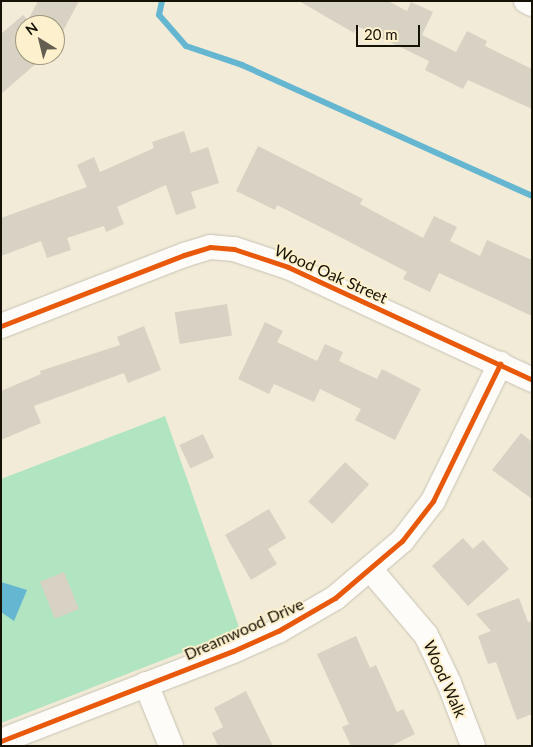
<!DOCTYPE html>
<style>
body{margin:0}
#map{position:relative;width:533px;height:747px;overflow:hidden;background:#f2ebd8;font-family:Lato,sans-serif}
div>[style]{position:absolute}
.green>*{inset:0;background:#b1e4c0}
.water>*{inset:0;background:#65b6d1}
.stream>*{height:6px;margin:-3px;padding:0 3px;transform-origin:3px;border-radius:3px;background:#65b6d1}
.building>*{inset:0;background:#d7d2c3;transform-origin:0 0}
.roads{filter:drop-shadow(0 0 1px #c7c2b3) drop-shadow(0 0 1px #c7c2b3)}
.street>*{height:24px;margin:-12px;padding:0 12px;transform-origin:12px;border-radius:12px;background:#fdfcf9}
.cycleway>*{height:5px;margin:-2.5px;padding:0 2.5px;transform-origin:2.5px;border-radius:2.5px;background:#e8590c}
span{translate:-50% -50%;white-space:nowrap;text-align:center;line-height:1.15;-webkit-text-stroke:4px #fcf0cd;paint-order:stroke}
.street-label{font-size:16px;color:#161206}
.frame{position:absolute;inset:0;border:2px solid #161206;pointer-events:none}
.north{position:absolute;left:15px;top:15px;width:50px;height:50px;box-sizing:border-box;background:#fcf0cd;border:1px solid #a0977d;border-radius:50%;rotate:324deg;font-size:14px;font-weight:700;line-height:20px;text-align:center;color:#161206}
.north::after{content:'';display:block;margin:auto;width:18px;height:22px;background:#635e50;clip-path:polygon(50% 0,100% 100%,50% 72%,0 100%)}
.scale{position:absolute;left:356px;top:25px;width:64px;height:22px;box-sizing:border-box;border:2px solid #161206;border-top:0;padding-left:6px;font-size:15px;line-height:18px;white-space:nowrap;color:#161206;-webkit-text-stroke:4px #fcf0cd;paint-order:stroke}
</style>
<div id="map">
<div class="green">
<i style="clip-path:polygon(165px 416px,240px 630px,1px 723px,1px 479px)"></i>
</div>
<div class="water">
<i style="clip-path:polygon(1px 582px,27px 590px,14px 621px,1px 612px)"></i>
</div>
<div class="stream">
<i style="left:162px;top:1px;width:14px;rotate:102deg"></i>
<i style="left:159px;top:15px;width:41px;rotate:48.9deg"></i>
<i style="left:186px;top:46px;width:59px;rotate:18.7deg"></i>
<i style="left:242px;top:65px;width:318px;rotate:24.3deg"></i>
</div>
<div class="building">
<i style="clip-path:polygon(38px 1px,79px 1px,55px 46px,55px 25px,25px 25px,25px 55px,46px 55px,1px 94px,1px 34px,23px 15px,28px 20px)"></i>
<i style="clip-path:polygon(299px 1px,388px 1px,407px 11px,411px 2px,433px 12px,422px 35px,456px 52px,467px 31px,487px 41px,485px 46px,532px 69px,532px 109px,468px 80px,463px 89px,425px 70px,429px 61px,357px 26px,354px 33px)"></i>
<i style="clip-path:polygon(184px 131px,191px 153px,208px 147px,219px 183px,191px 192px,196px 208px,176px 215px,166px 185px,117px 207px,124px 224px,106px 232px,104px 226px,67px 238px,71px 250px,47px 258px,41px 241px,1px 256px,1px 218px,87px 187px,77px 165px,94px 157px,100px 172px,154px 148px,152px 142px)"></i>
<i style="clip-path:polygon(258px 146px,363px 199px,360px 204px,423px 238px,434px 216px,457px 227px,450px 241px,480px 256px,487px 240px,532px 260px,532px 316px,439px 273px,430px 292px,403px 279px,407px 272px,342px 238px,277px 205px,275px 210px,236px 191px)"></i>
<i style="left:227px;top:304px;width:32px;height:53px;rotate:81deg"></i>
<i style="clip-path:polygon(265px 322px,283px 331px,277px 342px,317px 361px,325px 344px,343px 352px,339px 361px,377px 379px,382px 369px,421px 389px,395px 440px,355px 420px,361px 409px,320px 389px,314px 402px,274px 384px,269px 394px,238px 379px)"></i>
<i style="clip-path:polygon(144px 326px,161px 370px,128px 383px,124px 373px,34px 406px,41px 423px,1px 440px,1px 391px,41px 374px,40px 371px,120px 345px,117px 337px)"></i>
<i style="clip-path:polygon(521px 433px,532px 442px,532px 499px,492px 470px)"></i>
<i style="left:203px;top:434px;width:26px;height:26px;rotate:65deg"></i>
<i style="left:345px;top:462px;width:33px;height:54px;rotate:43deg"></i>
<i style="clip-path:polygon(269px 509px,286px 538px,268px 549px,277px 564px,251px 580px,225px 535px)"></i>
<i style="clip-path:polygon(463px 538px,473px 549px,483px 540px,509px 569px,468px 606px,432px 566px)"></i>
<i style="left:64px;top:572px;width:40px;height:26px;rotate:68deg"></i>
<i style="clip-path:polygon(519px 598px,528px 622px,532px 621px,532px 714px,517px 720px,496px 662px,488px 664px,478px 636px,491px 631px,476px 614px)"></i>
<i style="clip-path:polygon(356px 636px,370px 668px,376px 665px,397px 712px,403px 709px,415px 734px,391px 746px,351px 746px,342px 727px,349px 724px,317px 654px)"></i>
<i style="clip-path:polygon(246px 691px,273px 746px,218px 746px,212px 733px,223px 727px,214px 708px)"></i>
</div>
<div class="roads">
<div class="street">
<i style="left:526px;top:1px;width:7px;rotate:27deg"></i>
<i style="left:1px;top:326px;width:196px;rotate:-21.2deg"></i>
<i style="left:184px;top:255px;width:27px;rotate:-17deg"></i>
<i style="left:210px;top:247px;width:24px;rotate:5deg"></i>
<i style="left:234px;top:249px;width:57px;rotate:18.4deg"></i>
<i style="left:288px;top:267px;width:269px;rotate:24.8deg"></i>
<i style="left:371px;top:570px;width:85px;rotate:49.8deg"></i>
<i style="left:426px;top:635px;width:53px;rotate:64.4deg"></i>
<i style="left:449px;top:683px;width:67px;rotate:69.1deg"></i>
<i style="left:146px;top:684px;width:67px;rotate:68deg"></i>
<i style="left:1px;top:741px;width:249px;rotate:-21.2deg"></i>
<i style="left:233px;top:651px;width:49px;rotate:-24deg"></i>
<i style="left:278px;top:631px;width:66px;rotate:-30.1deg"></i>
<i style="left:335px;top:598px;width:88px;rotate:-40.4deg"></i>
<i style="left:402px;top:541px;width:51px;rotate:-52.2deg"></i>
<i style="left:433px;top:501px;width:153px;rotate:-63.9deg"></i>
</div>
</div>
<div class="cycleway">
<i style="left:1px;top:326px;width:196px;rotate:-21.2deg"></i>
<i style="left:184px;top:255px;width:27px;rotate:-17deg"></i>
<i style="left:210px;top:247px;width:24px;rotate:5deg"></i>
<i style="left:234px;top:249px;width:57px;rotate:18.4deg"></i>
<i style="left:288px;top:267px;width:269px;rotate:24.8deg"></i>
<i style="left:1px;top:741px;width:249px;rotate:-21.2deg"></i>
<i style="left:233px;top:651px;width:49px;rotate:-24deg"></i>
<i style="left:278px;top:631px;width:66px;rotate:-30.1deg"></i>
<i style="left:335px;top:598px;width:88px;rotate:-40.4deg"></i>
<i style="left:402px;top:541px;width:51px;rotate:-52.2deg"></i>
<i style="left:433px;top:501px;width:153px;rotate:-63.9deg"></i>
</div>
<div class="street-label">
<span style="left:331px;top:274px;rotate:24deg">Wood Oak Street</span>
<span style="left:244px;top:629px;rotate:-24deg">Dreamwood Drive</span>
<span style="left:445px;top:679px;rotate:66deg">Wood Walk</span>
</div>
<div class="frame"></div>
<div class="north">N</div>
<div class="scale">20 m</div>
</div>
